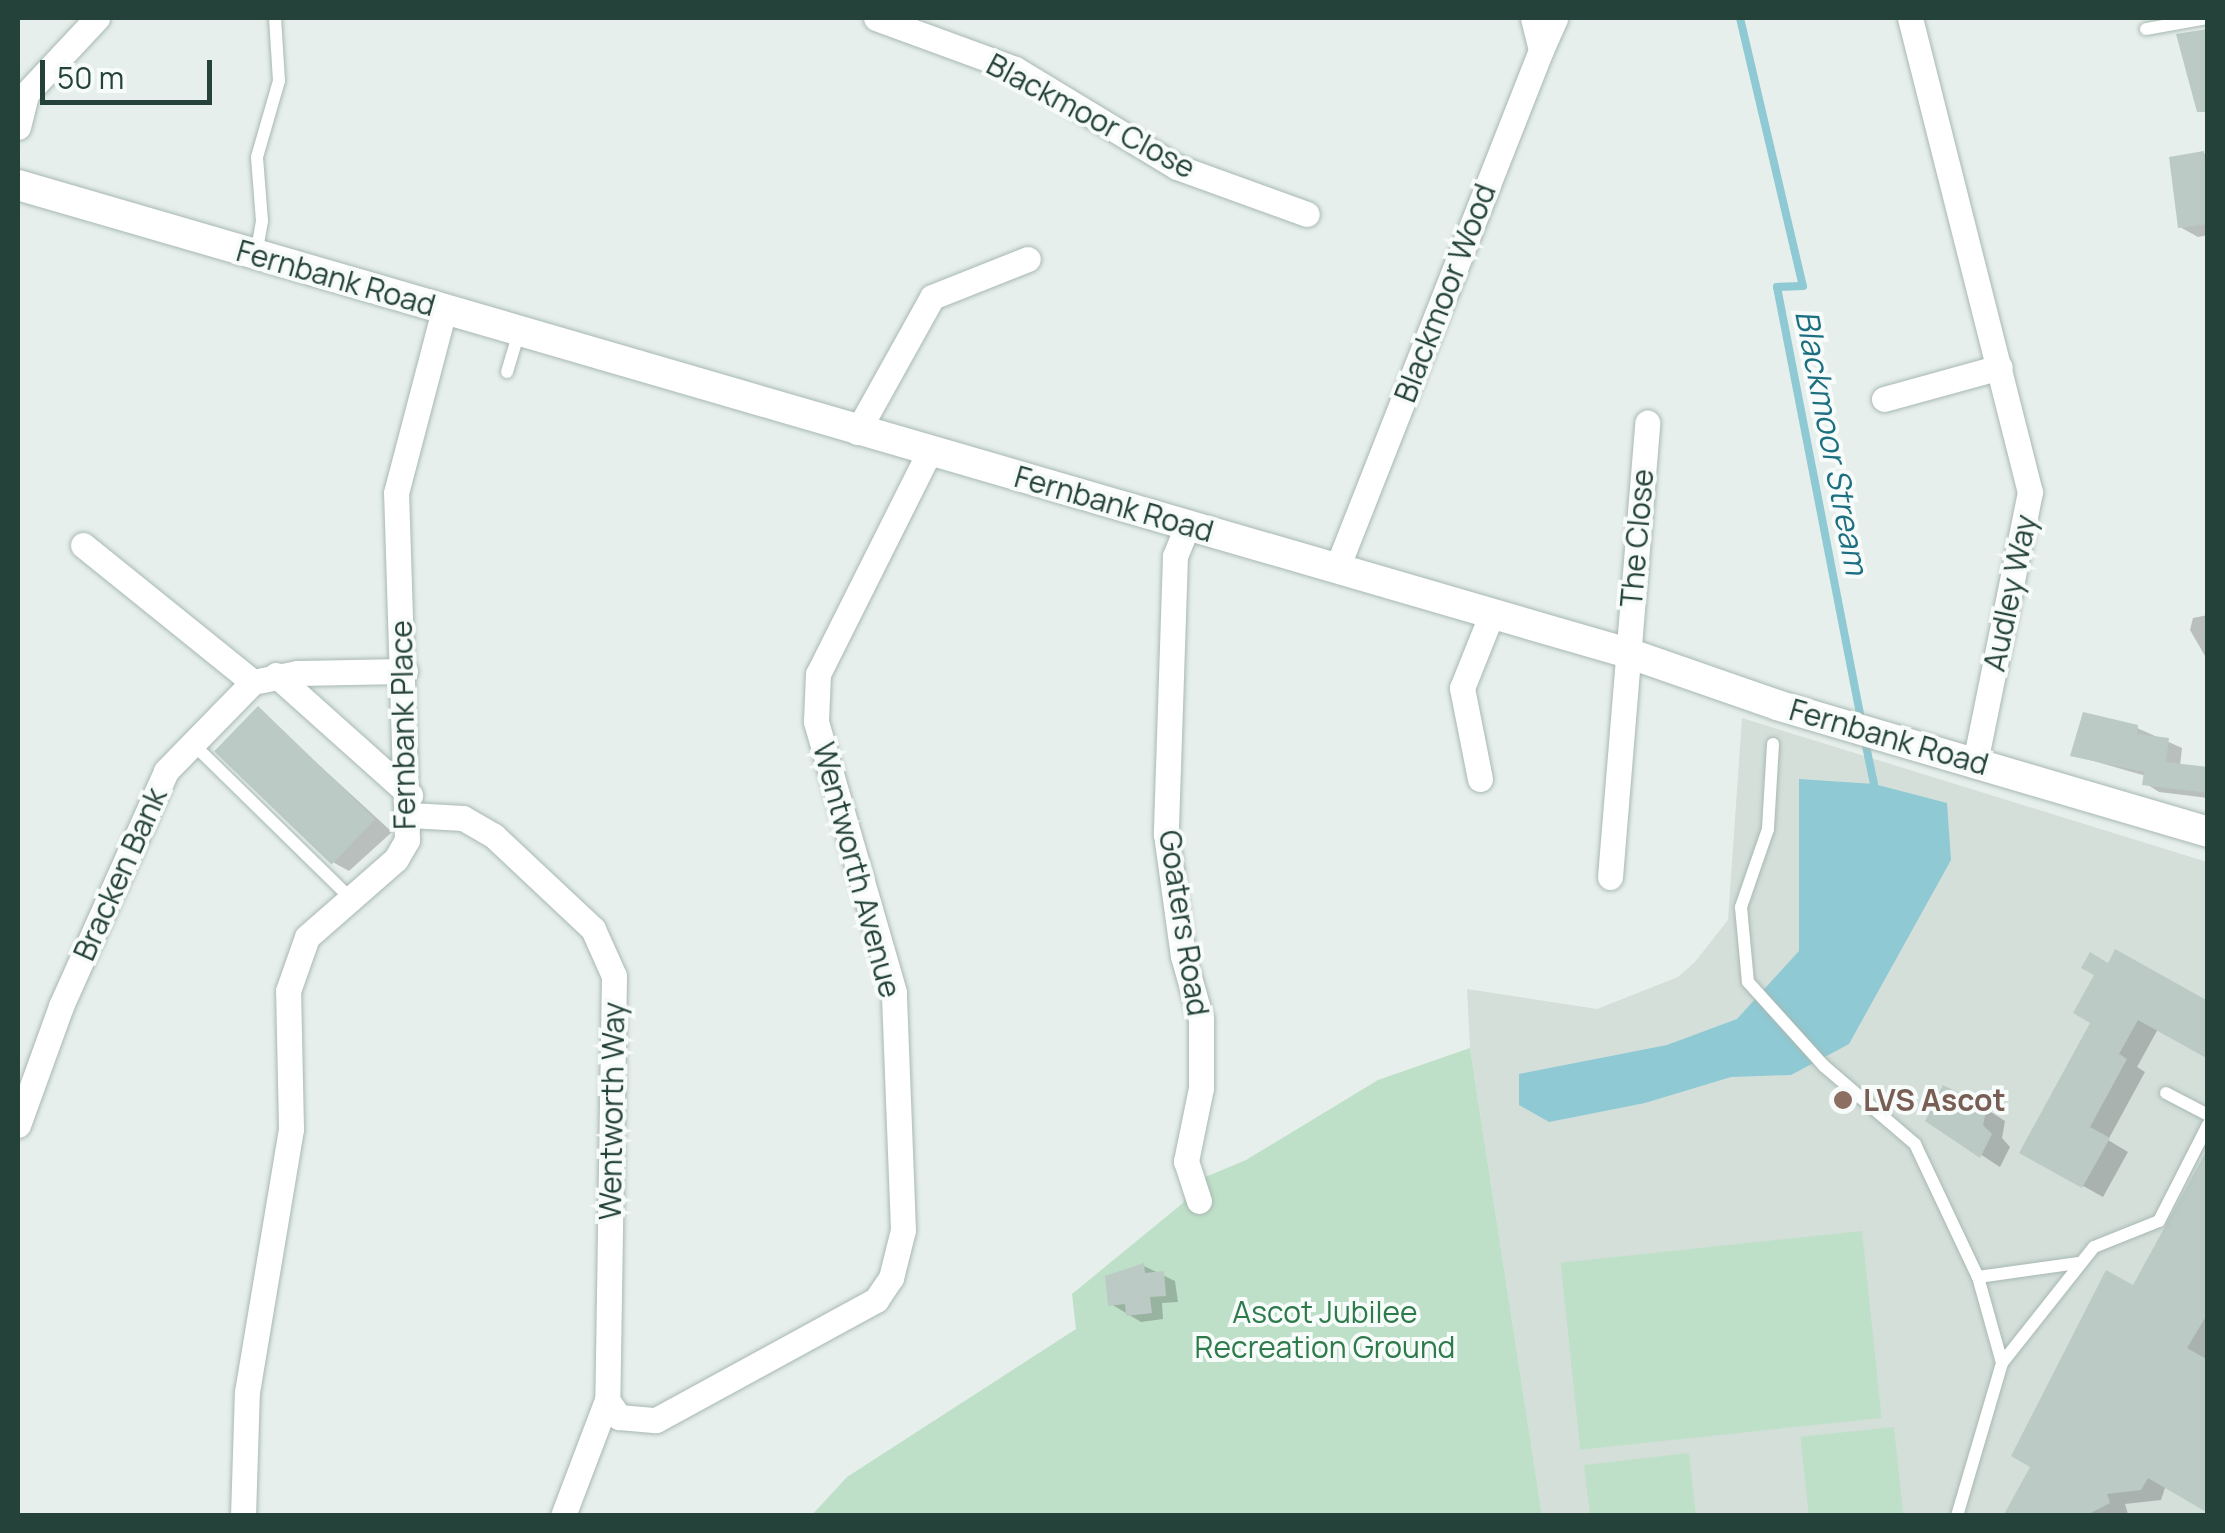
<!DOCTYPE html>
<style>
body{margin:0}
#map{position:relative;width:2225px;height:1533px;overflow:hidden;background:#e6efeb;font-family:Manrope,sans-serif}
div>[style]{position:absolute}
.built>*{inset:0;background:#d4dfda}
.green>*{inset:0;background:#bfe0c8;transform-origin:0 0}
.water>*{inset:0;background:#8ec9d4}
.shadow>*{inset:0;background:#0003}
.stream>*{height:8px;margin:-4px;padding:0 4px;transform-origin:4px;border-radius:4px;background:#8ec9d4}
.building>*{inset:0;background:#bbcac4;transform-origin:0 0}
.roads{filter:drop-shadow(0 0 2px #a8b8b2) drop-shadow(0 0 2px #a8b8b2)}
.lane>*{height:12px;margin:-6px;padding:0 6px;transform-origin:6px;border-radius:6px;background:#fff}
.street>*{height:25px;margin:-12.5px;padding:0 12.5px;transform-origin:12.5px;border-radius:12.5px;background:#fff}
.secondary>*{height:30px;margin:-15px;padding:0 15px;transform-origin:15px;border-radius:15px;background:#fff}
.dots>*{width:28px;height:28px;translate:-50% -50%;box-sizing:border-box;border:5px solid #f7fbf9;border-radius:50%}
span{translate:-50% -50%;white-space:nowrap;text-align:center;line-height:1.15;-webkit-text-stroke:8px #f7fbf9;paint-order:stroke}
.street-label{font-size:30px;color:#24423a}
.education-label{font-size:30px;color:#785e54;font-weight:700}
.left{translate:0 -50%;text-align:left}
.park-label{font-size:30px;color:#2d7a4b}
.water-label{font-size:32px;color:#1c6f80;font-style:italic}
.frame{position:absolute;inset:0;border:20px solid #24423a;pointer-events:none}
.scale{position:absolute;left:40px;top:60px;width:172px;height:45px;box-sizing:border-box;border:5px solid #24423a;border-top:0;padding-left:12px;font-size:30px;line-height:35px;white-space:nowrap;color:#24423a;-webkit-text-stroke:8px #f7fbf9;paint-order:stroke}
</style>
<div id="map">
<div class="built">
<i style="clip-path:polygon(1742px 718px,2207px 862px,2207px 1515px,1542px 1515px,1470px 1048px,1467px 989px,1597px 1009px,1678px 977px,1694px 963px,1728px 920px)"></i>
</div>
<div class="green">
<i style="clip-path:polygon(1470px 1048px,1542px 1515px,811px 1516px,847px 1477px,1076px 1329px,1072px 1294px,1183px 1203px,1191px 1183px,1246px 1160px,1378px 1080px)"></i>
<i style="left:1862px;top:1231px;width:188px;height:303px;rotate:84deg"></i>
<i style="left:1894px;top:1427px;width:89px;height:94px;rotate:84deg"></i>
<i style="clip-path:polygon(1689px 1453px,1696px 1515px,1590px 1515px,1584px 1465px)"></i>
</div>
<div class="water">
<i style="clip-path:polygon(1799px 779px,1874px 784px,1947px 803px,1951px 860px,1849px 1044px,1791px 1075px,1731px 1077px,1645px 1103px,1549px 1122px,1519px 1105px,1519px 1074px,1667px 1045px,1737px 1019px,1799px 951px)"></i>
</div>
<div class="shadow">
<i style="clip-path:polygon(2208px 153px,2208px 235px,2198px 237px,2180px 227px,2171px 159px)"></i>
<i style="clip-path:polygon(2208px 615px,2208px 661px,2190px 630px,2193px 618px)"></i>
<i style="clip-path:polygon(259px 710px,392px 832px,349px 871px,329px 860px)"></i>
<i style="clip-path:polygon(2137px 728px,2182px 748px,2180px 766px,2208px 770px,2208px 798px,2159px 792px,2145px 783px,2146px 776px,2073px 755px)"></i>
<i style="clip-path:polygon(2109px 966px,2158px 1029px,2137px 1067px,2145px 1072px,2108px 1140px,2128px 1152px,2103px 1197px,2022px 1152px,2093px 1022px)"></i>
<i style="clip-path:polygon(1986px 1109px,2005px 1121px,2002px 1138px,2010px 1147px,2000px 1167px,1928px 1120px)"></i>
<i style="clip-path:polygon(2208px 1167px,2208px 1357px,2161px 1500px,2125px 1504px,2128px 1514px,2122px 1516px,2006px 1516px)"></i>
<i style="clip-path:polygon(1144px 1266px,1175px 1281px,1178px 1302px,1162px 1303px,1163px 1319px,1141px 1322px,1111px 1304px)"></i>
</div>
<div class="stream">
<i style="left:1740px;top:18px;width:275px;rotate:76.8deg"></i>
<i style="left:1803px;top:286px;width:26px;rotate:178deg"></i>
<i style="left:1777px;top:287px;width:444px;rotate:79deg"></i>
<i style="left:1865px;top:741px;width:44px;rotate:78.2deg"></i>
</div>
<div class="building">
<i style="clip-path:polygon(2208px 29px,2208px 112px,2197px 112px,2176px 34px)"></i>
<i style="clip-path:polygon(2204px 151px,2208px 224px,2178px 228px,2169px 157px)"></i>
<i style="left:258px;top:706px;width:163px;height:63px;rotate:44deg"></i>
<i style="clip-path:polygon(2083px 712px,2138px 725px,2137px 734px,2169px 738px,2166px 762px,2208px 767px,2208px 793px,2142px 785px,2144px 772px,2070px 756px)"></i>
<i style="clip-path:polygon(2115px 949px,2208px 1001px,2208px 1059px,2138px 1020px,2119px 1054px,2127px 1059px,2090px 1127px,2110px 1138px,2082px 1188px,2019px 1153px,2090px 1023px,2073px 1013px,2094px 975px,2081px 968px,2090px 952px,2108px 963px)"></i>
<i style="clip-path:polygon(1943px 1085px,1987px 1107px,1983px 1125px,1992px 1134px,1980px 1158px,1925px 1121px)"></i>
<i style="clip-path:polygon(2208px 1148px,2208px 1313px,2187px 1348px,2208px 1360px,2208px 1513px,2148px 1478px,2141px 1490px,2107px 1494px,2110px 1503px,2085px 1516px,2003px 1516px,2030px 1467px,2011px 1456px,2106px 1270px,2133px 1285px)"></i>
<i style="clip-path:polygon(1144px 1263px,1145px 1273px,1164px 1271px,1166px 1296px,1150px 1297px,1152px 1313px,1126px 1316px,1125px 1304px,1108px 1306px,1105px 1276px)"></i>
</div>
<div class="roads">
<div class="lane">
<i style="left:2146px;top:29px;width:63px;rotate:-10.1deg"></i>
<i style="left:256px;top:255px;width:35px;rotate:-80deg"></i>
<i style="left:262px;top:221px;width:64px;rotate:-94.5deg"></i>
<i style="left:257px;top:157px;width:79px;rotate:-73.9deg"></i>
<i style="left:279px;top:81px;width:63px;rotate:-93.6deg"></i>
<i style="left:507px;top:372px;width:42px;rotate:-73.3deg"></i>
<i style="left:192px;top:743px;width:217px;rotate:44.4deg"></i>
<i style="left:1773px;top:744px;width:85px;rotate:93.4deg"></i>
<i style="left:1768px;top:829px;width:83px;rotate:109.1deg"></i>
<i style="left:1741px;top:907px;width:75px;rotate:84.7deg"></i>
<i style="left:1748px;top:982px;width:113px;rotate:47.9deg"></i>
<i style="left:1824px;top:1066px;width:120px;rotate:40.6deg"></i>
<i style="left:1915px;top:1144px;width:147px;rotate:64.7deg"></i>
<i style="left:1978px;top:1277px;width:89px;rotate:74.4deg"></i>
<i style="left:2166px;top:1093px;width:47px;rotate:27.6deg"></i>
<i style="left:1978px;top:1277px;width:100px;rotate:-8deg"></i>
<i style="left:1957px;top:1516px;width:159px;rotate:-73.6deg"></i>
<i style="left:2002px;top:1363px;width:148px;rotate:-51.6deg"></i>
<i style="left:2094px;top:1247px;width:70px;rotate:-21.8deg"></i>
<i style="left:2159px;top:1221px;width:108px;rotate:-63deg"></i>
</div>
<div class="street">
<i style="left:876px;top:18px;width:148px;rotate:20.1deg"></i>
<i style="left:1015px;top:69px;width:189px;rotate:31.2deg"></i>
<i style="left:1177px;top:167px;width:138px;rotate:19.9deg"></i>
<i style="left:1910px;top:18px;width:489px;rotate:75.8deg"></i>
<i style="left:2030px;top:492px;width:276px;rotate:101.5deg"></i>
<i style="left:1541px;top:50px;width:35px;rotate:-66deg"></i>
<i style="left:18px;top:127px;width:34px;rotate:-76deg"></i>
<i style="left:26px;top:94px;width:104px;rotate:-46.9deg"></i>
<i style="left:1884px;top:399px;width:120px;rotate:-15.4deg"></i>
<i style="left:857px;top:432px;width:154px;rotate:-60.9deg"></i>
<i style="left:932px;top:297px;width:103px;rotate:-21.6deg"></i>
<i style="left:1188px;top:524px;width:35px;rotate:112deg"></i>
<i style="left:1175px;top:556px;width:278px;rotate:91.9deg"></i>
<i style="left:1166px;top:834px;width:123px;rotate:82.1deg"></i>
<i style="left:1183px;top:956px;width:66px;rotate:74.1deg"></i>
<i style="left:1201px;top:1019px;width:69px;rotate:90deg"></i>
<i style="left:1201px;top:1088px;width:75px;rotate:101.6deg"></i>
<i style="left:1186px;top:1161px;width:42px;rotate:72deg"></i>
<i style="left:83px;top:545px;width:218px;rotate:38.9deg"></i>
<i style="left:1337px;top:568px;width:557px;rotate:-68.5deg"></i>
<i style="left:1541px;top:50px;width:33px;rotate:-104deg"></i>
<i style="left:276px;top:675px;width:180px;rotate:41.8deg"></i>
<i style="left:1480px;top:779px;width:93px;rotate:-101.2deg"></i>
<i style="left:1462px;top:688px;width:75px;rotate:-68.2deg"></i>
<i style="left:410px;top:815px;width:53px;rotate:3.2deg"></i>
<i style="left:463px;top:818px;width:36px;rotate:30deg"></i>
<i style="left:494px;top:836px;width:136px;rotate:43.2deg"></i>
<i style="left:593px;top:929px;width:51px;rotate:65.9deg"></i>
<i style="left:614px;top:976px;width:424px;rotate:90.9deg"></i>
<i style="left:607px;top:1400px;width:124px;rotate:110.8deg"></i>
<i style="left:1610px;top:877px;width:456px;rotate:-85.3deg"></i>
<i style="left:18px;top:1125px;width:127px;rotate:-70.1deg"></i>
<i style="left:61px;top:1006px;width:257px;rotate:-65.9deg"></i>
<i style="left:166px;top:771px;width:124px;rotate:-45.7deg"></i>
<i style="left:253px;top:682px;width:45px;rotate:-11.6deg"></i>
<i style="left:297px;top:673px;width:108px;rotate:-1.1deg"></i>
<i style="left:607px;top:1400px;width:21px;rotate:55deg"></i>
<i style="left:619px;top:1417px;width:37px;rotate:5deg"></i>
<i style="left:656px;top:1420px;width:251px;rotate:-28.6deg"></i>
<i style="left:876px;top:1300px;width:27px;rotate:-56deg"></i>
<i style="left:891px;top:1278px;width:49px;rotate:-76deg"></i>
<i style="left:903px;top:1230px;width:238px;rotate:-92.2deg"></i>
<i style="left:894px;top:992px;width:282px;rotate:-106.1deg"></i>
<i style="left:816px;top:721px;width:47px;rotate:-87.6deg"></i>
<i style="left:818px;top:674px;width:248px;rotate:-63.4deg"></i>
<i style="left:243px;top:1516px;width:124px;rotate:-88.2deg"></i>
<i style="left:247px;top:1392px;width:267px;rotate:-80.5deg"></i>
<i style="left:291px;top:1129px;width:138px;rotate:-91.2deg"></i>
<i style="left:288px;top:991px;width:57px;rotate:-70.6deg"></i>
<i style="left:307px;top:937px;width:118px;rotate:-41.2deg"></i>
<i style="left:396px;top:859px;width:22px;rotate:-60deg"></i>
<i style="left:407px;top:840px;width:347px;rotate:-91.8deg"></i>
<i style="left:396px;top:493px;width:189px;rotate:-75.3deg"></i>
</div>
<div class="secondary">
<i style="left:18px;top:185px;width:1677px;rotate:16.21deg"></i>
<i style="left:1628px;top:653px;width:158px;rotate:19.2deg"></i>
<i style="left:1777px;top:705px;width:449px;rotate:16.4deg"></i>
</div>
</div>
<div class="dots">
<i style="left:1843px;top:1100px;background:#8d6e63"></i>
</div>
<div class="street-label">
<span style="left:1091px;top:116px;rotate:28deg">Blackmoor Close</span>
<span style="left:336px;top:278px;rotate:16deg">Fernbank Road</span>
<span style="left:1445px;top:293px;rotate:-69deg">Blackmoor Wood</span>
<span style="left:1114px;top:504px;rotate:16deg">Fernbank Road</span>
<span style="left:1637px;top:538px;rotate:-85deg">The Close</span>
<span style="left:2010px;top:593px;rotate:-78deg">Audley Way</span>
<span style="left:403px;top:725px;rotate:-91deg">Fernbank Place</span>
<span style="left:1889px;top:737px;rotate:16deg">Fernbank Road</span>
<span style="left:857px;top:870px;rotate:75deg">Wentworth Avenue</span>
<span style="left:120px;top:874px;rotate:-66deg">Bracken Bank</span>
<span style="left:1184px;top:923px;rotate:81deg">Goaters Road</span>
<span style="left:612px;top:1111px;rotate:-89deg">Wentworth Way</span>
</div>
<div class="education-label">
<span class="left" style="left:1863px;top:1100px">LVS Ascot</span>
</div>
<div class="park-label">
<span style="left:1325px;top:1329px">Ascot Jubilee<br>Recreation Ground</span>
</div>
<div class="water-label">
<span style="left:1832px;top:442px;rotate:79deg">Blackmoor Stream</span>
</div>
<div class="frame"></div>
<div class="scale">50 m</div>
</div>
